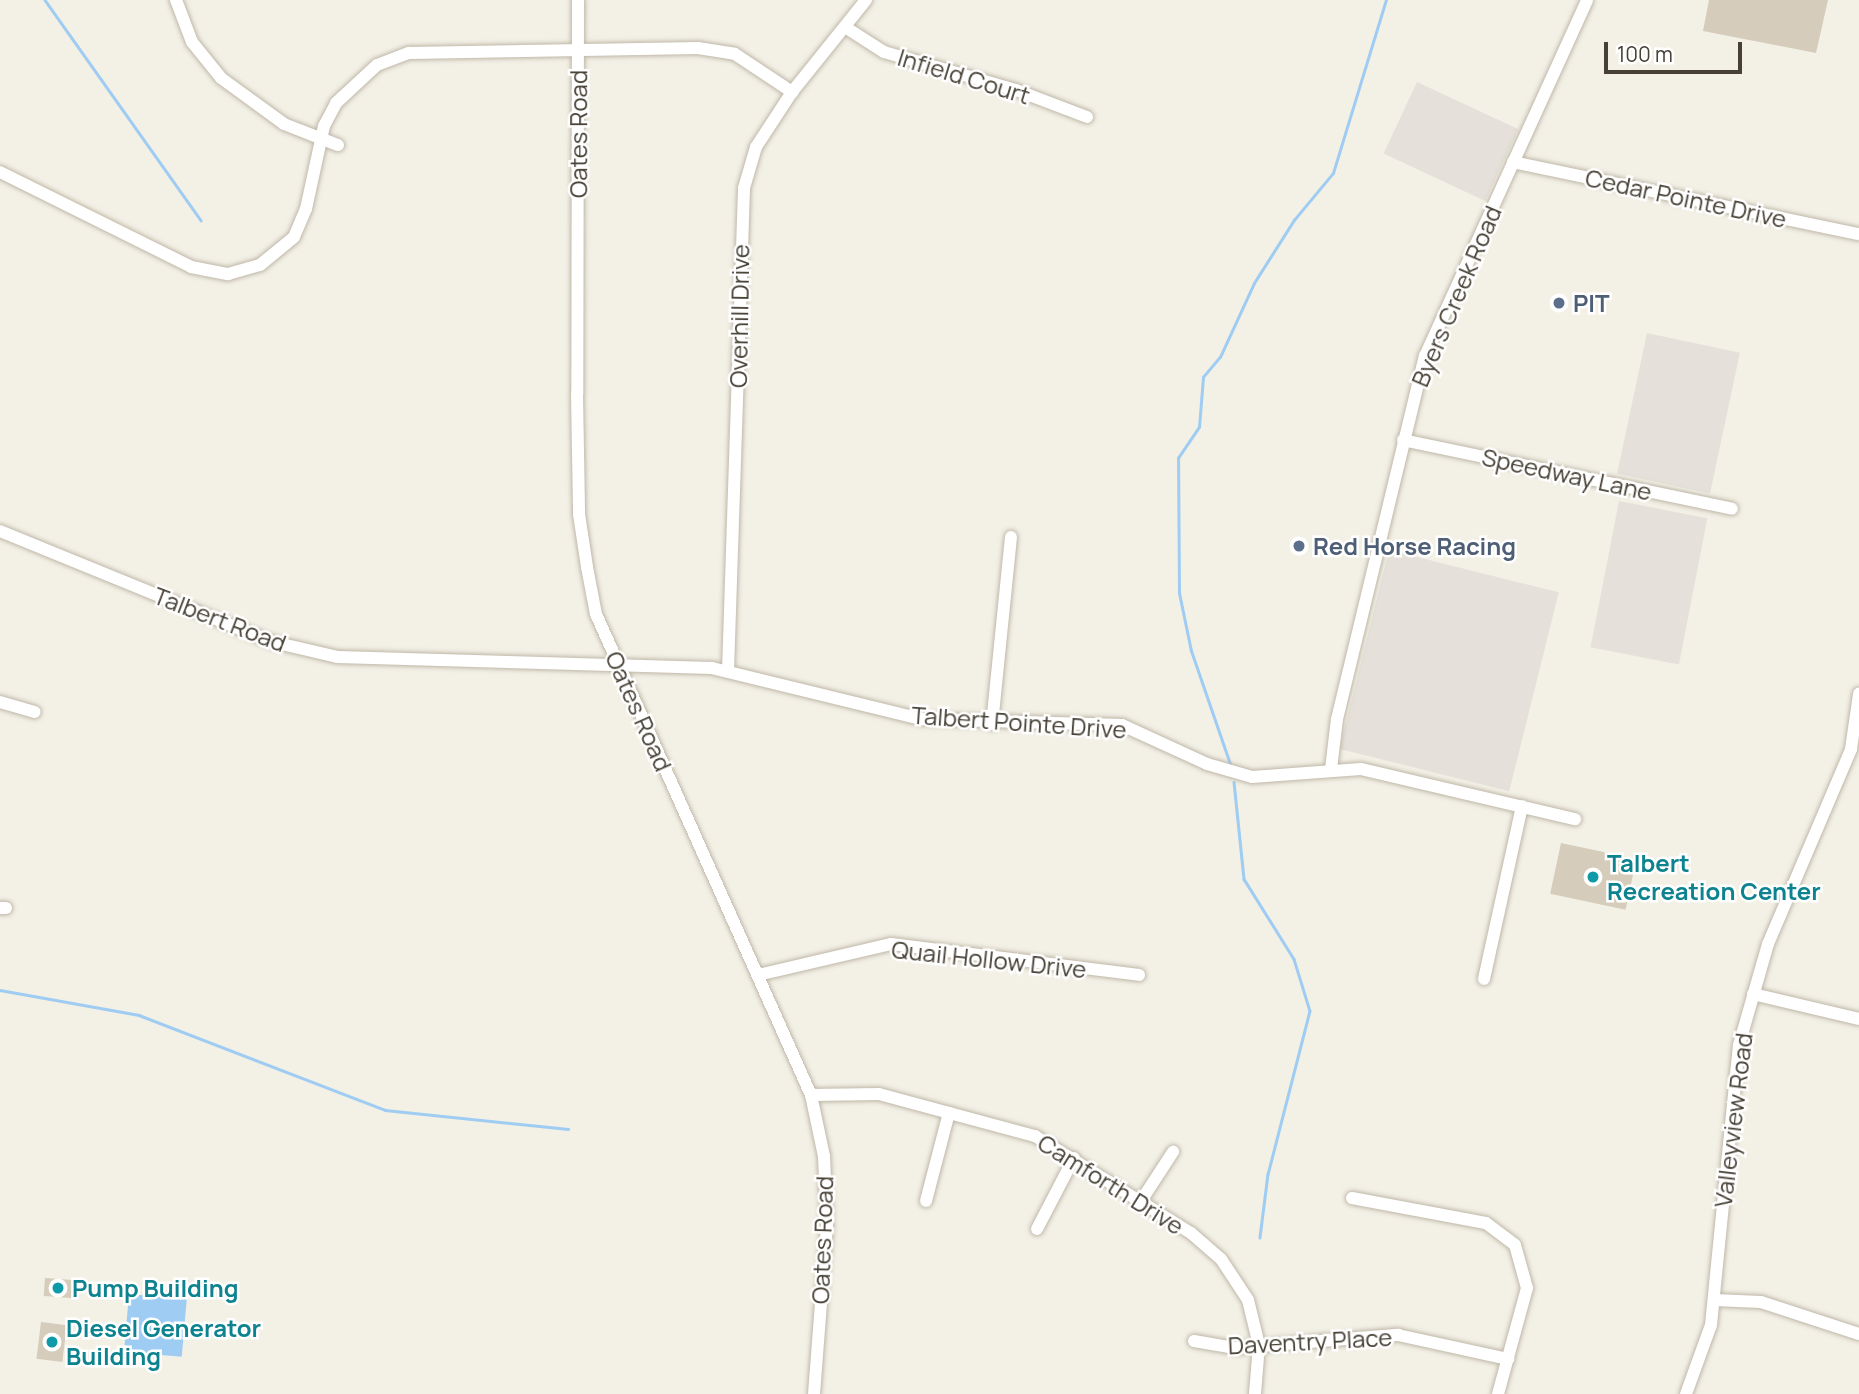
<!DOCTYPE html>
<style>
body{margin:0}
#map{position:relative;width:1859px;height:1394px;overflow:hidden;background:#f3f0e6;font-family:Manrope,sans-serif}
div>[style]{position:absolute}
.industrial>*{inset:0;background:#e5e1da;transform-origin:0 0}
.water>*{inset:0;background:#9fccf2;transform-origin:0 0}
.stream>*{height:2.5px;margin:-1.25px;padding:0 1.25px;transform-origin:1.25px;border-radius:1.25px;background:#9fccf2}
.building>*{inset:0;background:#d5ccbb;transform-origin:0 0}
.roads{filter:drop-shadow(0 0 2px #bfb8a8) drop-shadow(0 0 2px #bfb8a8)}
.minor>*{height:12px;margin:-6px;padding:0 6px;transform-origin:6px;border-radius:6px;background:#fff}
.dots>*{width:19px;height:19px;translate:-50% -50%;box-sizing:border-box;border:4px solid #fff;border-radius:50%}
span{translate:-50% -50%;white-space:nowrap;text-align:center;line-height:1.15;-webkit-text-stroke:5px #fff;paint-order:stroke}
.street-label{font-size:24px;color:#464035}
.service-label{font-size:24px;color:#4e5e75;font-weight:700}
.left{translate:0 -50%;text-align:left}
.culture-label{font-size:24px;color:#0d838f;font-weight:700}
.scale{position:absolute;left:1604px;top:42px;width:138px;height:32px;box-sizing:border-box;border:4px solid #464035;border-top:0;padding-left:9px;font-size:21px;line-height:24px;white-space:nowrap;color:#464035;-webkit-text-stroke:5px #fff;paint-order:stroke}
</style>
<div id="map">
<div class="industrial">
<i style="left:1417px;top:82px;width:112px;height:79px;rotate:25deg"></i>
<i style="left:1647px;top:333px;width:95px;height:144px;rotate:12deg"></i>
<i style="left:1619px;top:501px;width:90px;height:149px;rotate:11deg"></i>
<i style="left:1389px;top:550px;width:175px;height:205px;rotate:14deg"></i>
</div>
<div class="water">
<i style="left:129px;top:1294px;width:58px;height:58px;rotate:5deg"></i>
</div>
<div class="stream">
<i style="left:45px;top:0;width:270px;rotate:54.7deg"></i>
<i style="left:1231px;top:767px;width:123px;rotate:-109deg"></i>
<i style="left:1191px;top:651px;width:59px;rotate:-101.7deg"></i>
<i style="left:1179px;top:593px;width:135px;rotate:-90.4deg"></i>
<i style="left:1178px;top:458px;width:37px;rotate:-56deg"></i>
<i style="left:1199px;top:427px;width:50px;rotate:-85.4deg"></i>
<i style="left:1203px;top:377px;width:26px;rotate:-50deg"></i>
<i style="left:1220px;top:357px;width:81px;rotate:-65.3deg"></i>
<i style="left:1254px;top:283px;width:75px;rotate:-57.6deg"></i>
<i style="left:1294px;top:220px;width:61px;rotate:-50.3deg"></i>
<i style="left:1333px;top:173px;width:181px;rotate:-73deg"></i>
<i style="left:1234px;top:782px;width:98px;rotate:84.1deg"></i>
<i style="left:1244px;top:879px;width:94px;rotate:58deg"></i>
<i style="left:1294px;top:959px;width:54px;rotate:72.9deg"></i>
<i style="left:1310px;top:1011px;width:168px;rotate:104.4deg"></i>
<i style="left:1268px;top:1174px;width:64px;rotate:97.2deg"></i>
<i style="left:0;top:990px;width:141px;rotate:10.2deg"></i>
<i style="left:139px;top:1015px;width:264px;rotate:21.1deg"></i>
<i style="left:385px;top:1110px;width:184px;rotate:5.9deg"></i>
</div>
<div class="building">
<i style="clip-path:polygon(1709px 0,1828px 0,1816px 53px,1703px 31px)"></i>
<i style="left:1561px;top:843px;width:77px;height:52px;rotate:12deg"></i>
<i style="left:45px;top:1278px;width:28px;height:18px;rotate:4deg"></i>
<i style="left:41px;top:1322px;width:26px;height:37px;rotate:7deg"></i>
</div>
<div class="roads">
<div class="minor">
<i style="left:176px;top:0;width:45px;rotate:69.1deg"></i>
<i style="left:192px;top:42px;width:46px;rotate:51.1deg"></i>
<i style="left:221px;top:78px;width:78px;rotate:36.1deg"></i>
<i style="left:284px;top:124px;width:58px;rotate:21.3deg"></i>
<i style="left:578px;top:0;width:394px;rotate:90.1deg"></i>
<i style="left:577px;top:394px;width:120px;rotate:89deg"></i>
<i style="left:579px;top:514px;width:54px;rotate:81.4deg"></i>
<i style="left:587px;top:567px;width:48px;rotate:79.2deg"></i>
<i style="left:596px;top:614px;width:527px;rotate:65.92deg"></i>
<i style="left:811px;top:1095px;width:62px;rotate:78deg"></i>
<i style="left:824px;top:1156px;width:69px;rotate:87.5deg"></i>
<i style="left:827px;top:1225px;width:169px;rotate:94.4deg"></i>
<i style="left:845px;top:27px;width:46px;rotate:32.7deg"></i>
<i style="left:884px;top:52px;width:137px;rotate:16.1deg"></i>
<i style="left:1016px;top:90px;width:76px;rotate:20.8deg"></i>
<i style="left:1513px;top:162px;width:353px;rotate:11.8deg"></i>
<i style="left:0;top:172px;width:213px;rotate:26.4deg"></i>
<i style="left:191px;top:267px;width:38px;rotate:11deg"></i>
<i style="left:228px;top:274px;width:33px;rotate:-16deg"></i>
<i style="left:260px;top:265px;width:44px;rotate:-39.5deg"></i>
<i style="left:294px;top:237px;width:30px;rotate:-67deg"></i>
<i style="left:306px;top:209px;width:85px;rotate:-77.8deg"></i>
<i style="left:324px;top:126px;width:26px;rotate:-62deg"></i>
<i style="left:336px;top:103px;width:56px;rotate:-42.8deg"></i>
<i style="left:377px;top:65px;width:34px;rotate:-21deg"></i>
<i style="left:409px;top:53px;width:289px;rotate:-1deg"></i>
<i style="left:698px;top:48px;width:37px;rotate:9deg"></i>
<i style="left:735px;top:54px;width:69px;rotate:33.7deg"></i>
<i style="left:1403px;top:440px;width:336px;rotate:11.8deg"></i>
<i style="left:0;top:531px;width:291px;rotate:22.2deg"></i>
<i style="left:269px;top:641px;width:71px;rotate:13.1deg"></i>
<i style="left:338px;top:657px;width:374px;rotate:1.7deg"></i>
<i style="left:712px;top:668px;width:216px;rotate:13.7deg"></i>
<i style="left:922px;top:719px;width:200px;rotate:1.7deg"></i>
<i style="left:1122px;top:725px;width:94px;rotate:24.6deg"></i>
<i style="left:1207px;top:764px;width:47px;rotate:16.1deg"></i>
<i style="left:1252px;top:777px;width:109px;rotate:-4.2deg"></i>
<i style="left:1361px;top:769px;width:220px;rotate:13.2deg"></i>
<i style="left:728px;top:671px;width:483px;rotate:-88.1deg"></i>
<i style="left:744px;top:188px;width:43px;rotate:-73.7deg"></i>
<i style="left:756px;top:147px;width:66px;rotate:-56.8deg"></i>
<i style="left:792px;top:92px;width:118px;rotate:-51.2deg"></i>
<i style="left:0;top:702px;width:36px;rotate:16deg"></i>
<i style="left:992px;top:724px;width:188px;rotate:-84.2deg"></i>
<i style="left:1331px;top:769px;width:50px;rotate:-83.2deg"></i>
<i style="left:1337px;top:719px;width:374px;rotate:-76.4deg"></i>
<i style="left:1425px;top:356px;width:391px;rotate:-65.5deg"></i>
<i style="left:0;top:908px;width:6px"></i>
<i style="left:758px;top:975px;width:137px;rotate:-13.1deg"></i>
<i style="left:891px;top:944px;width:250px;rotate:7.1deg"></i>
<i style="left:1484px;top:979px;width:177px;rotate:-77.6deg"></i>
<i style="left:1753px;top:994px;width:109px;rotate:13.3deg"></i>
<i style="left:811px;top:1095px;width:68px;rotate:-0.8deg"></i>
<i style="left:879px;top:1094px;width:162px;rotate:15.1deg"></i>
<i style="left:1035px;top:1136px;width:184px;rotate:31.9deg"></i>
<i style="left:1191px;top:1233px;width:40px;rotate:41deg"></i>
<i style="left:1221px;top:1259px;width:49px;rotate:56.6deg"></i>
<i style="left:1248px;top:1300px;width:46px;rotate:76.3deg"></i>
<i style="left:1259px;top:1345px;width:49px;rotate:94.7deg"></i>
<i style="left:1352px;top:1198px;width:136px;rotate:10.6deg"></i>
<i style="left:1486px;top:1223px;width:36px;rotate:37deg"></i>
<i style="left:1515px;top:1245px;width:45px;rotate:74.4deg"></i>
<i style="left:1527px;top:1288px;width:110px;rotate:105.3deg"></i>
<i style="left:926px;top:1201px;width:91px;rotate:-75.4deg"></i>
<i style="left:1141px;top:1201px;width:59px;rotate:-56.9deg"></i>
<i style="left:1037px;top:1229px;width:80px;rotate:-62.5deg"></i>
<i style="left:1714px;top:1300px;width:47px;rotate:2.4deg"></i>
<i style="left:1761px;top:1302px;width:103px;rotate:18.1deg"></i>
<i style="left:1194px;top:1341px;width:42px;rotate:9.7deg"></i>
<i style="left:1235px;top:1348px;width:164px;rotate:-4.6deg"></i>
<i style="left:1398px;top:1335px;width:113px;rotate:12.3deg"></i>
<i style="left:1686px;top:1394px;width:73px;rotate:-70.1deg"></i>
<i style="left:1711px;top:1325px;width:281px;rotate:-84.3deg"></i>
<i style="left:1739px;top:1045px;width:105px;rotate:-74deg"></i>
<i style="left:1768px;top:944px;width:212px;rotate:-66.9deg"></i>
<i style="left:1851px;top:749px;width:56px;rotate:-81.7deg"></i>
</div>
</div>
<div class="dots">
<i style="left:1559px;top:303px;background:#5c6f8a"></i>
<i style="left:1299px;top:546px;background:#5c6f8a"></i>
<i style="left:1593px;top:877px;background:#0f9aa8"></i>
<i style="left:58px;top:1288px;background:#0f9aa8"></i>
<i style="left:52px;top:1342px;background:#0f9aa8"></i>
</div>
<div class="street-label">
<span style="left:964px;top:76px;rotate:17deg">Infield Court</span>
<span style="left:578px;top:134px;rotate:-90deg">Oates Road</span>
<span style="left:1686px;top:198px;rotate:12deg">Cedar Pointe Drive</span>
<span style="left:1456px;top:296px;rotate:-67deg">Byers Creek Road</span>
<span style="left:739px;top:316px;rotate:-89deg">Overhill Drive</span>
<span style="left:1567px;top:474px;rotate:12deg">Speedway Lane</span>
<span style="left:220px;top:619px;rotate:21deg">Talbert Road</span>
<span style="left:639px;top:711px;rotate:66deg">Oates Road</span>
<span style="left:1019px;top:722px;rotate:4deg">Talbert Pointe Drive</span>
<span style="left:989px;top:959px;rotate:6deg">Quail Hollow Drive</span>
<span style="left:1733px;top:1120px;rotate:-83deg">Valleyview Road</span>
<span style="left:1111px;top:1184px;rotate:32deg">Camforth Drive</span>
<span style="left:822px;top:1240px;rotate:-88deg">Oates Road</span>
<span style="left:1310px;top:1341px;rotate:-3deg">Daventry Place</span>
</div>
<div class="service-label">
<span class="left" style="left:1573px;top:303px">PIT</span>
<span class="left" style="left:1313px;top:546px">Red Horse Racing</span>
</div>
<div class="culture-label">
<span class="left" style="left:1607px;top:877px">Talbert<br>Recreation Center</span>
<span class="left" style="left:72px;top:1288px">Pump Building</span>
<span class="left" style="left:66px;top:1342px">Diesel Generator<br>Building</span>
</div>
<div class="scale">100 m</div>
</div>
